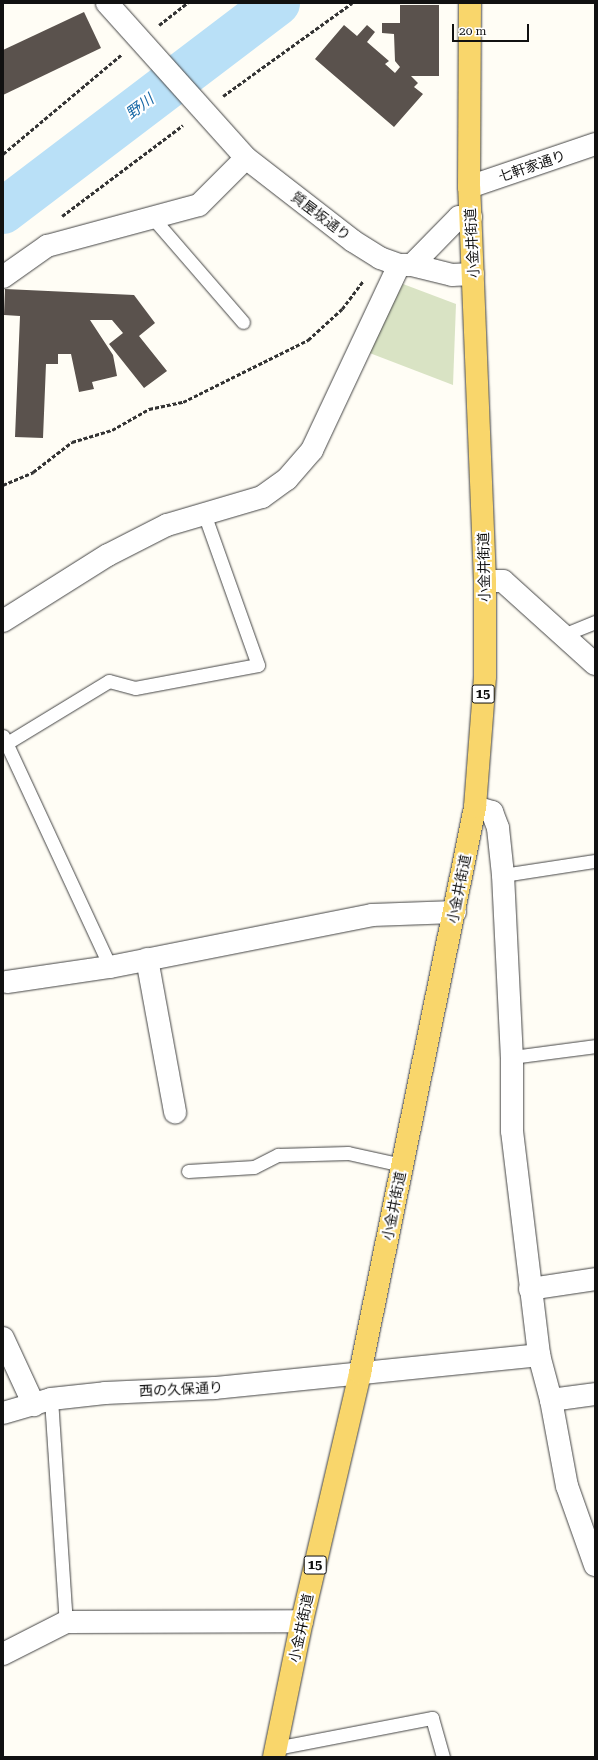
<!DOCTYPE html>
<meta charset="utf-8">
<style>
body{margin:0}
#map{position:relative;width:598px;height:1760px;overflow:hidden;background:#fffdf5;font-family:"Roboto Serif","Noto Sans JP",serif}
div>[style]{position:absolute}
.cemetery>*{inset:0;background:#d9e3c4}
.river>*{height:46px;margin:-23px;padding:0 23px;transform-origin:23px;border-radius:23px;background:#b9e0f7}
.building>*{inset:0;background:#5a524d}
.path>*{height:2.5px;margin-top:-1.25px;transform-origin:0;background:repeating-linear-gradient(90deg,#333 0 4px,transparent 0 6px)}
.roads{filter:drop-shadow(0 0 1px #444) drop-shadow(0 0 1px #444)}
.service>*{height:13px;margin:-6.5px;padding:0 6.5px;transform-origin:6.5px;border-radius:6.5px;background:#fff}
.minor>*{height:22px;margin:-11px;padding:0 11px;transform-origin:11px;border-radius:11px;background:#fff}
.primary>*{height:22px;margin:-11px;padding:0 11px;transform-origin:11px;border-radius:11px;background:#f9d66b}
span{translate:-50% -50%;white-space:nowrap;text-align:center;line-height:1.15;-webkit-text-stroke:4px #fff;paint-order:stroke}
.shield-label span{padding:1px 3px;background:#fff;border:1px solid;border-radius:3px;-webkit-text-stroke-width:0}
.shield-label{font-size:13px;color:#111;font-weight:700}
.street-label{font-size:14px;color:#111}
.water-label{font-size:15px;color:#1768a6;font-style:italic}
.frame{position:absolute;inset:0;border:4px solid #111;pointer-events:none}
.scale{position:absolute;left:452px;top:24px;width:77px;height:18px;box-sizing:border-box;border:2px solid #111;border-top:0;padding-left:5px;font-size:12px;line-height:14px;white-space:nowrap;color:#111;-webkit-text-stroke:3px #fff;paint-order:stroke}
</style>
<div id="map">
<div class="cemetery">
<i style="clip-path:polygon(403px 284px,456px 304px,453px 385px,367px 352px)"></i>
</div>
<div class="river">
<i style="left:3px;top:211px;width:344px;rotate:-37.2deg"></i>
</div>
<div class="building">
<i style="clip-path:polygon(400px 5px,439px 5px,439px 76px,411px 76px,418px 83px,414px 87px,423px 94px,394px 127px,315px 59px,344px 25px,357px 36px,367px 25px,375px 32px,367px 42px,389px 61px,385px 64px,395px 73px,400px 67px,395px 61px,394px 34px,382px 33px,382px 23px,400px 23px)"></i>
<i style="clip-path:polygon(84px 12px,101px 48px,3px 95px,3px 50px)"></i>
<i style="clip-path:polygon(5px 289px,134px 295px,155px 323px,139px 336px,167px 371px,144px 388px,109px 344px,123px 333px,112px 320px,90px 320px,113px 355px,117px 376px,92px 382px,94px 389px,79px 392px,71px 354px,58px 354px,58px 364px,46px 364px,43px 438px,15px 437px,20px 316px,4px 315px)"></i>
</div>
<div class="path">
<i style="left:159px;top:25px;width:36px;rotate:-38deg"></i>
<i style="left:223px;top:96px;width:159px;rotate:-35.8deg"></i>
<i style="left:3px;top:154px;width:154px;rotate:-40deg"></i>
<i style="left:62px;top:216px;width:151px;rotate:-36.9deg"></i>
<i style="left:3px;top:485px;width:33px;rotate:-23deg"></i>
<i style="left:33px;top:472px;width:49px;rotate:-37.6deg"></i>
<i style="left:72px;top:442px;width:42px;rotate:-16.7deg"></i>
<i style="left:112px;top:430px;width:43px;rotate:-29.6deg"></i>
<i style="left:149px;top:409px;width:35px;rotate:-12deg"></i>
<i style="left:183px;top:402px;width:140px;rotate:-26.4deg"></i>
<i style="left:308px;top:340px;width:46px;rotate:-42.4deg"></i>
<i style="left:342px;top:309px;width:35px;rotate:-53deg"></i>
</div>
<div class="roads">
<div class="service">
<i style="left:152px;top:217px;width:139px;rotate:49.1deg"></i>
<i style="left:563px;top:635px;width:35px;rotate:-22deg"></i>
<i style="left:3px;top:736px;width:255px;rotate:65.1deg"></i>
<i style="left:7px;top:743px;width:119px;rotate:-31.3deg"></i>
<i style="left:109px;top:681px;width:27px;rotate:15deg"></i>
<i style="left:135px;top:688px;width:125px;rotate:-10.6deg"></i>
<i style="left:258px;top:665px;width:161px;rotate:-109.6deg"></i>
<i style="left:503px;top:875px;width:93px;rotate:-8.7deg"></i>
<i style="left:512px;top:1057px;width:84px;rotate:-7.5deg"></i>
<i style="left:188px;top:1171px;width:66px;rotate:-3.5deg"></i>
<i style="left:254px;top:1167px;width:27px;rotate:-27deg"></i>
<i style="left:278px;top:1155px;width:70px;rotate:-1.6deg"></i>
<i style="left:348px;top:1153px;width:55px;rotate:12.5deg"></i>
<i style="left:51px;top:1399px;width:224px;rotate:86.2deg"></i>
<i style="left:276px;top:1748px;width:159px;rotate:-10.9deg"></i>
<i style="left:432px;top:1718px;width:41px;rotate:74.2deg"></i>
</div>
<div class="minor">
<i style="left:107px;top:3px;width:208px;rotate:48.1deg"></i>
<i style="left:246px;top:158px;width:135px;rotate:37.8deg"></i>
<i style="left:353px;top:241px;width:32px;rotate:32deg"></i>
<i style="left:380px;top:258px;width:20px;rotate:20deg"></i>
<i style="left:399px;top:265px;width:13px"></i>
<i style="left:412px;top:265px;width:41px;rotate:14deg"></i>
<i style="left:452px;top:275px;width:21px;rotate:-3deg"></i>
<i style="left:469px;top:187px;width:133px;rotate:-18.8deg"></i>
<i style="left:412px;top:265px;width:67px;rotate:-45.6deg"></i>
<i style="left:459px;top:217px;width:12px"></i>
<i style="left:3px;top:277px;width:54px;rotate:-35.2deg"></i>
<i style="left:47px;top:246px;width:157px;rotate:-15.1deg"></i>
<i style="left:199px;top:205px;width:66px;rotate:-45deg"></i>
<i style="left:485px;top:581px;width:18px"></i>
<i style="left:503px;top:581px;width:124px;rotate:42.1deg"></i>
<i style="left:3px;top:621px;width:124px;rotate:-32.2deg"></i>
<i style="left:108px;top:555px;width:66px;rotate:-27deg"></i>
<i style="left:167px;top:525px;width:99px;rotate:-16.4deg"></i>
<i style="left:262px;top:497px;width:31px;rotate:-36deg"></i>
<i style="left:287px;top:479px;width:38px;rotate:-49deg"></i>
<i style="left:312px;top:450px;width:204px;rotate:-64.8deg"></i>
<i style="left:475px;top:807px;width:18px;rotate:16deg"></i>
<i style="left:492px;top:812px;width:17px;rotate:69deg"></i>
<i style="left:498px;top:828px;width:47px;rotate:83.9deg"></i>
<i style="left:503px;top:875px;width:182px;rotate:87.2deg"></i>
<i style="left:512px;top:1057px;width:74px;rotate:90deg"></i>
<i style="left:512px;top:1131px;width:226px;rotate:83.1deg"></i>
<i style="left:539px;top:1355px;width:47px;rotate:75.1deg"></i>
<i style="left:551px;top:1400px;width:87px;rotate:79.5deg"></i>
<i style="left:567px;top:1486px;width:84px;rotate:70.5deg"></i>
<i style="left:147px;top:959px;width:156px;rotate:79.6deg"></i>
<i style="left:7px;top:982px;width:104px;rotate:-8.3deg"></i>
<i style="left:110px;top:967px;width:267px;rotate:-11.2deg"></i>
<i style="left:372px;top:915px;width:83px;rotate:-2.1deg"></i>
<i style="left:530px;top:1289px;width:66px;rotate:-8.7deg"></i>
<i style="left:3px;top:1338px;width:74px;rotate:65.2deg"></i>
<i style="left:551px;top:1400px;width:44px;rotate:-7.8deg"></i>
<i style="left:3px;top:1413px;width:50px;rotate:-16.3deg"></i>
<i style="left:51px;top:1399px;width:54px;rotate:-6.3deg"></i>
<i style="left:105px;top:1393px;width:110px;rotate:-2.6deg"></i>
<i style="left:215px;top:1388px;width:326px;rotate:-5.8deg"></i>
<i style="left:3px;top:1654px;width:71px;rotate:-26.9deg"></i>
<i style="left:66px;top:1622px;width:236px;rotate:-0.2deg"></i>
</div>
<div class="primary">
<i style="left:274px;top:1757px;width:139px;rotate:-78.4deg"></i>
<i style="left:302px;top:1621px;width:255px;rotate:-76.8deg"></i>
<i style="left:360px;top:1373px;width:578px;rotate:-78.51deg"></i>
<i style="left:475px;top:807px;width:131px;rotate:-85.6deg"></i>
<i style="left:485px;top:676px;width:95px;rotate:-90deg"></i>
<i style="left:485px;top:581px;width:394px;rotate:-92.3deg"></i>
<i style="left:469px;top:187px;width:184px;rotate:-89.7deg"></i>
</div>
</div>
<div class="shield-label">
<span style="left:483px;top:694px">15</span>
<span style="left:315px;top:1565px">15</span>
</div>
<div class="street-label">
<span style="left:532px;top:166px;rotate:-19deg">七軒家通り</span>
<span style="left:321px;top:216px;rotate:37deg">質屋坂通り</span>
<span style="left:472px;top:243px;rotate:-93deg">小金井街道</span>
<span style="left:484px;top:567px;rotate:-91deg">小金井街道</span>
<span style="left:459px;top:889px;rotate:-79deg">小金井街道</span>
<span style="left:394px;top:1206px;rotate:-79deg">小金井街道</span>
<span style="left:181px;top:1389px;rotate:-3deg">西の久保通り</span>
<span style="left:301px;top:1628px;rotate:-78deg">小金井街道</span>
</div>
<div class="water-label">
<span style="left:140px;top:107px;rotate:-37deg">野川</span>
</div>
<div class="frame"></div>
<div class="scale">20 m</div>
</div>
